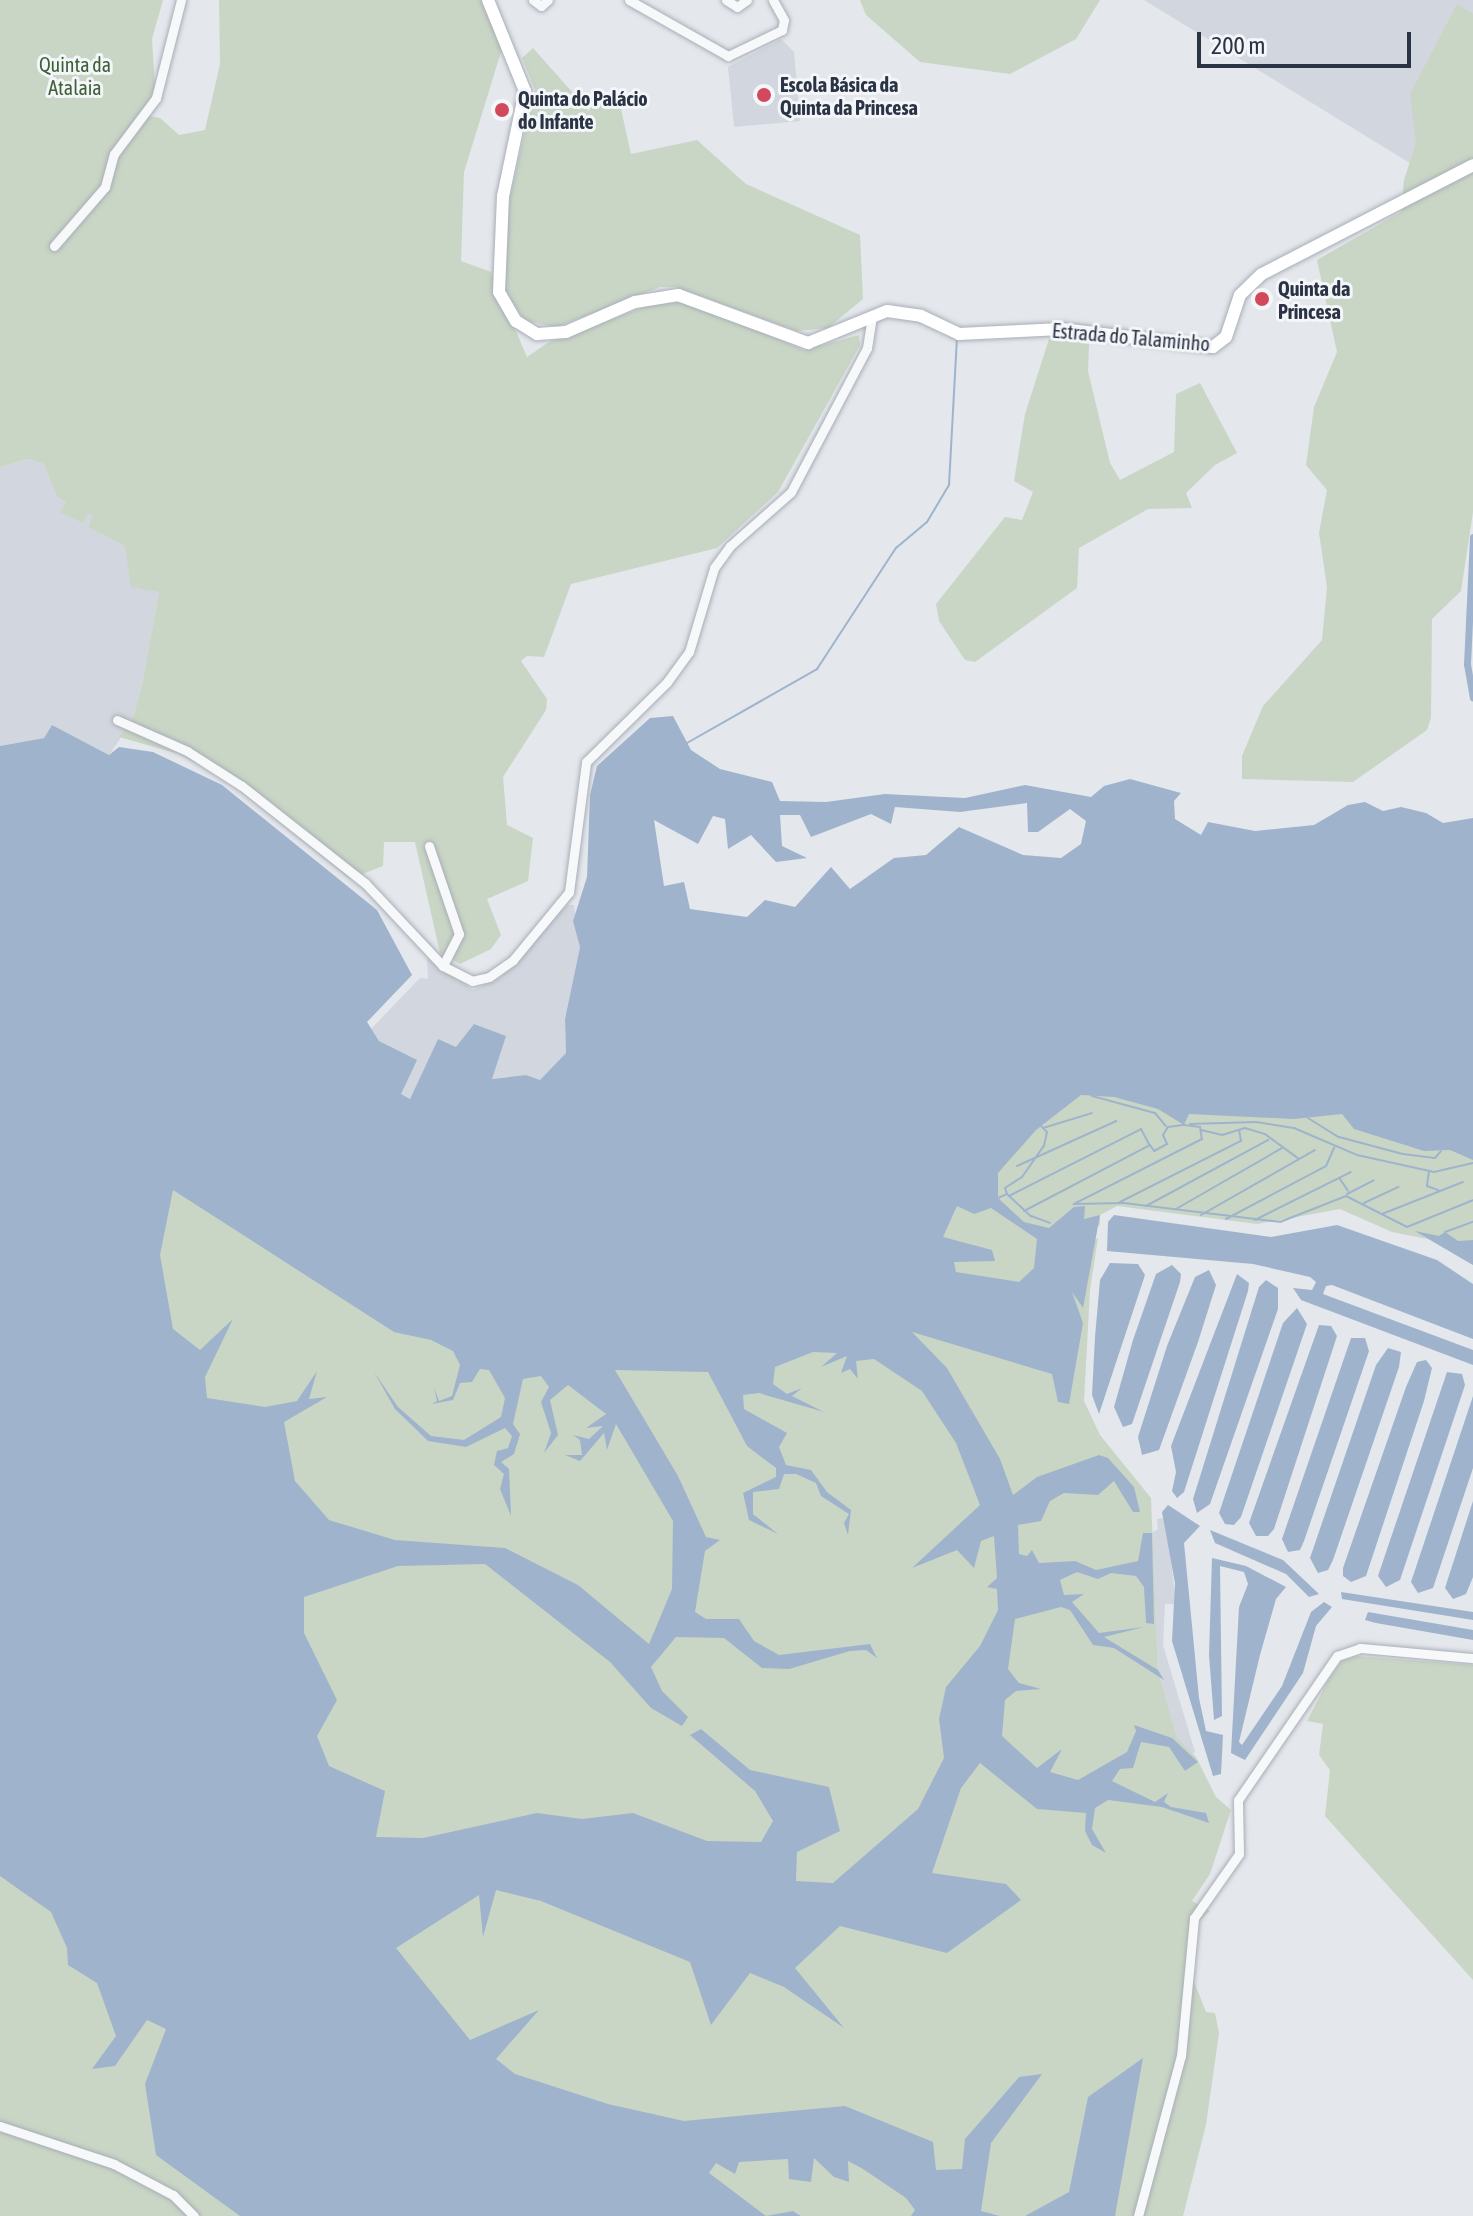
<!DOCTYPE html>
<meta charset="utf-8">
<style>
body{margin:0}
#map{position:relative;width:1473px;height:2216px;overflow:hidden;background:#e4e7ec;font-family:"Asap Condensed",sans-serif}
div>[style]{position:absolute}
.built>*{inset:0;background:#d2d6de}
.green>*{inset:0;background:#c9d6c5}
.water>*{inset:0;background:#9fb4cc}
.stream>*{height:2px;margin:-1px;padding:0 1px;transform-origin:1px;border-radius:1px;background:#9fb4cc}
.canal>*{height:7px;margin:-3.5px;padding:0 3.5px;transform-origin:3.5px;border-radius:3.5px;background:#9fb4cc}
.roads{filter:drop-shadow(0 0 2px #a9aeb7) drop-shadow(0 0 2px #a9aeb7)}
.minor>*{height:9px;margin:-4.5px;padding:0 4.5px;transform-origin:4.5px;border-radius:4.5px;background:#f7f8fa}
.secondary>*{height:12px;margin:-6px;padding:0 6px;transform-origin:6px;border-radius:6px;background:#fff}
.dots>*{width:22px;height:22px;translate:-50% -50%;box-sizing:border-box;border:4px solid #f4f6f9;border-radius:50%}
span{translate:-50% -50%;white-space:nowrap;text-align:center;line-height:1.15;-webkit-text-stroke:6px #f4f6f9;paint-order:stroke}
.park-label{font-size:20px;color:#3f6138}
.poi-label{font-size:20px;color:#2b3445;font-weight:700}
.left{translate:0 -50%;text-align:left}
.street-label{font-size:20px;color:#2b3445}
.scale{position:absolute;left:1197px;top:32px;width:214px;height:36px;box-sizing:border-box;border:4px solid #2b3445;border-top:0;padding-left:10px;font-size:24px;line-height:28px;white-space:nowrap;color:#2b3445;-webkit-text-stroke:6px #f4f6f9;paint-order:stroke}
</style>
<div id="map">
<div class="built">
<i style="clip-path:polygon(1144px 0,1473px 0,1473px 137px,1418px 168px)"></i>
<i style="clip-path:polygon(781px 39px,794px 52px,800px 121px,734px 127px,728px 67px)"></i>
<i style="clip-path:polygon(27px 459px,44px 464px,57px 497px,94px 516px,88px 527px,125px 546px,159px 592px,142px 685px,132px 721px,109px 755px,52px 725px,44px 738px,0 746px,0 467px)"></i>
<i style="clip-path:polygon(567px 905px,574px 905px,580px 947px,565px 1019px,566px 1053px,540px 1080px,526px 1075px,491px 1079px,438px 1039px,410px 1099px,400px 1094px,416px 1060px,379px 1041px,371px 1029px,420px 978px,428px 979px,427px 958px,473px 990px,498px 979px)"></i>
<i style="clip-path:polygon(1166px 1518px,1176px 1604px,1165px 1604px,1163px 1645px,1195px 1752px,1190px 1755px,1177px 1738px,1158px 1670px,1152px 1533px,1158px 1529px,1157px 1519px)"></i>
</div>
<div class="green">
<i style="clip-path:polygon(0 0,163px 0,152px 39px,155px 87px,144px 115px,160px 118px,179px 135px,205px 130px,220px 64px,219px 0,485px 0,508px 54px,501px 52px,464px 172px,461px 261px,491px 272px,527px 357px,549px 342px,664px 300px,688px 302px,804px 350px,859px 335px,860px 345px,778px 492px,717px 548px,571px 584px,544px 657px,527px 656px,521px 661px,547px 699px,546px 710px,503px 777px,507px 825px,533px 838px,528px 881px,487px 899px,501px 935px,491px 949px,460px 964px,440px 953px,415px 842px,384px 842px,383px 866px,350px 879px,224px 778px,179px 754px,119px 737px,132px 721px,142px 685px,159px 592px,131px 587px,125px 546px,88px 527px,93px 516px,88px 513px,83px 523px,60px 512px,66px 502px,57px 497px,44px 464px,27px 459px,0 467px)"></i>
<i style="clip-path:polygon(860px 0,1100px 0,1076px 39px,1010px 74px,920px 62px,866px 15px)"></i>
<i style="clip-path:polygon(1457px 4px,1473px 14px,1473px 512px,1461px 591px,1432px 619px,1431px 718px,1427px 730px,1353px 782px,1242px 779px,1242px 756px,1263px 706px,1322px 640px,1327px 587px,1319px 533px,1327px 490px,1306px 465px,1314px 407px,1337px 352px,1317px 260px,1401px 212px,1404px 180px,1416px 143px,1410px 94px)"></i>
<i style="clip-path:polygon(533px 48px,589px 111px,597px 98px,617px 91px,631px 154px,697px 140px,746px 184px,860px 235px,863px 299px,828px 328px,797px 331px,675px 287px,660px 287px,557px 327px,525px 321px,505px 291px,508px 205px,535px 90px,522px 58px)"></i>
<i style="clip-path:polygon(1050px 336px,1089px 344px,1088px 371px,1110px 463px,1120px 480px,1174px 452px,1176px 394px,1200px 383px,1237px 453px,1215px 465px,1186px 493px,1192px 508px,1148px 509px,1079px 548px,1077px 588px,975px 662px,965px 660px,939px 621px,936px 604px,1005px 517px,1022px 520px,1033px 492px,1014px 481px,1025px 414px)"></i>
<i style="clip-path:polygon(1473px 1081px,1473px 1265px,1428px 1239px,1392px 1232px,1340px 1209px,1257px 1224px,1117px 1206px,1100px 1215px,1100px 1225px,1038px 1279px,967px 1327px,901px 1091px)"></i>
<i style="clip-path:polygon(96px 1170px,941px 1335px,1098px 1238px,1090px 1290px,1084px 1401px,1100px 1435px,1151px 1498px,1158px 1670px,1177px 1738px,1196px 1757px,1216px 1797px,1231px 1810px,1210px 1874px,1192px 1901px,1210px 1911px,1197px 1923px,1193px 1979px,1206px 2012px,1215px 2013px,1219px 2033px,1206px 2125px,1183px 2216px,0 2216px,0 1522px)"></i>
<i style="clip-path:polygon(1357px 1656px,1473px 1665px,1473px 1980px,1325px 1816px,1330px 1770px,1319px 1755px,1323px 1724px,1307px 1721px,1330px 1677px,1342px 1661px)"></i>
</div>
<div class="water">
<i style="clip-path:polygon(evenodd,673px 716px,691px 750px,720px 769px,772px 782px,780px 801px,826px 802px,885px 794px,965px 798px,1025px 785px,1091px 797px,1104px 786px,1130px 779px,1181px 793px,1174px 801px,1175px 819px,1201px 835px,1208px 822px,1255px 831px,1314px 825px,1348px 805px,1365px 802px,1383px 811px,1401px 807px,1426px 813px,1443px 823px,1473px 818px,1473px 1160px,1450px 1150px,1424px 1151px,1354px 1129px,1342px 1114px,1294px 1119px,1189px 1114px,1184px 1125px,1158px 1109px,1114px 1097px,1081px 1095px,1036px 1130px,998px 1173px,998px 1198px,1024px 1222px,1049px 1228px,1074px 1207px,1085px 1206px,1084px 1219px,1100px 1215px,1083px 1308px,1072px 1292px,1083px 1323px,1069px 1404px,1058px 1402px,1052px 1374px,912px 1332px,947px 1368px,1000px 1459px,1013px 1495px,1037px 1477px,1099px 1455px,1108px 1458px,1134px 1487px,1140px 1512px,1133px 1512px,1114px 1481px,1098px 1495px,1064px 1493px,1050px 1501px,1041px 1521px,1018px 1525px,1019px 1554px,1027px 1556px,1032px 1550px,1039px 1563px,1075px 1561px,1096px 1570px,1138px 1561px,1143px 1533px,1152px 1533px,1154px 1624px,1146px 1623px,1144px 1587px,1136px 1576px,1111px 1573px,1098px 1579px,1077px 1572px,1060px 1580px,1064px 1595px,1084px 1594px,1072px 1602px,1099px 1633px,1144px 1627px,1104px 1637px,1158px 1670px,1164px 1680px,1114px 1648px,1093px 1645px,1070px 1610px,1061px 1607px,1015px 1619px,1008px 1669px,1019px 1683px,1041px 1689px,1016px 1691px,1005px 1700px,1002px 1736px,1037px 1768px,1062px 1749px,1050px 1772px,1078px 1780px,1127px 1752px,1136px 1731px,1130px 1713px,1134px 1725px,1172px 1738px,1198px 1762px,1185px 1771px,1169px 1747px,1141px 1742px,1133px 1768px,1120px 1769px,1112px 1781px,1155px 1802px,1168px 1793px,1164px 1802px,1171px 1807px,1206px 1813px,1209px 1823px,1162px 1807px,1108px 1800px,1095px 1808px,1092px 1829px,1106px 1853px,1092px 1845px,1085px 1831px,1086px 1813px,1037px 1809px,980px 1763px,961px 1788px,932px 1873px,1006px 1884px,1021px 1900px,947px 1953px,840px 1926px,795px 1968px,844px 2028px,784px 1987px,750px 1973px,711px 2025px,690px 1962px,541px 1901px,496px 1890px,483px 1937px,479px 1895px,396px 1948px,470px 2040px,539px 2010px,496px 2059px,515px 2074px,608px 2104px,684px 2121px,845px 2106px,933px 2142px,936px 2170px,962px 2169px,965px 2139px,1019px 2077px,1042px 2074px,991px 2143px,981px 2211px,1000px 2216px,911px 2216px,915px 2210px,906px 2198px,863px 2169px,848px 2161px,849px 2182px,834px 2177px,814px 2158px,811px 2182px,789px 2179px,788px 2159px,739px 2162px,735px 2174px,716px 2163px,709px 2173px,766px 2216px,793px 2211px,801px 2216px,240px 2216px,156px 2155px,145px 2084px,166px 2029px,147px 2020px,115px 2066px,92px 2069px,116px 2036px,97px 1983px,68px 1965px,67px 1948px,51px 1912px,0 1876px,0 746px,44px 738px,52px 725px,109px 755px,119px 747px,153px 752px,222px 785px,377px 910px,412px 975px,367px 1022px,379px 1041px,417px 1060px,401px 1094px,410px 1099px,438px 1039px,456px 1047px,474px 1024px,506px 1036px,492px 1079px,526px 1075px,540px 1080px,566px 1053px,565px 1019px,580px 947px,573px 921px,587px 877px,590px 795px,597px 766px,650px 718px,673px 716px,1027px 803px,1028px 832px,1038px 832px,1070px 809px,1086px 821px,1081px 844px,1061px 858px,1023px 855px,959px 827px,926px 855px,894px 858px,850px 889px,831px 867px,795px 907px,765px 900px,747px 917px,690px 909px,684px 882px,664px 886px,654px 820px,698px 844px,713px 816px,725px 819px,728px 849px,751px 835px,776px 862px,807px 858px,782px 846px,780px 815px,800px 815px,811px 837px,871px 814px,891px 824px,895px 807px,960px 812px,1027px 803px,673px 716px,173px 1190px,394px 1332px,431px 1340px,453px 1351px,460px 1365px,452px 1396px,439px 1401px,434px 1387px,437px 1401px,432px 1404px,453px 1400px,460px 1383px,472px 1382px,480px 1369px,489px 1370px,505px 1398px,501px 1417px,464px 1440px,431px 1436px,398px 1407px,374px 1372px,395px 1409px,428px 1441px,466px 1447px,505px 1428px,512px 1436px,508px 1448px,497px 1451px,494px 1465px,504px 1474px,500px 1489px,511px 1516px,509px 1469px,501px 1462px,514px 1454px,520px 1434px,513px 1424px,523px 1379px,541px 1376px,549px 1387px,541px 1402px,551px 1433px,544px 1453px,558px 1435px,550px 1400px,568px 1385px,606px 1414px,586px 1428px,603px 1426px,589px 1439px,573px 1435px,580px 1440px,582px 1455px,565px 1455px,580px 1461px,604px 1433px,607px 1450px,616px 1424px,673px 1521px,672px 1589px,649px 1644px,578px 1585px,505px 1548px,395px 1540px,329px 1520px,295px 1481px,284px 1422px,327px 1397px,309px 1399px,317px 1371px,297px 1401px,265px 1407px,207px 1398px,205px 1377px,233px 1319px,200px 1350px,173px 1329px,160px 1255px,173px 1190px,673px 716px,957px 1206px,974px 1214px,991px 1208px,1037px 1239px,1034px 1268px,1019px 1282px,956px 1272px,954px 1262px,995px 1261px,992px 1250px,943px 1237px,957px 1206px,673px 716px,813px 1352px,837px 1353px,821px 1367px,847px 1356px,841px 1373px,850px 1369px,858px 1379px,856px 1361px,874px 1359px,922px 1391px,956px 1443px,980px 1505px,912px 1568px,957px 1550px,974px 1568px,981px 1541px,994px 1536px,997px 1578px,987px 1587px,997px 1589px,998px 1610px,980px 1646px,946px 1687px,939px 1719px,944px 1758px,918px 1809px,833px 1883px,796px 1881px,797px 1852px,840px 1831px,829px 1787px,750px 1770px,701px 1729px,690px 1735px,755px 1791px,773px 1821px,761px 1842px,707px 1841px,633px 1813px,582px 1819px,537px 1813px,423px 1838px,376px 1837px,385px 1791px,329px 1766px,317px 1736px,337px 1700px,304px 1633px,304px 1597px,398px 1566px,485px 1564px,610px 1662px,651px 1708px,682px 1726px,688px 1717px,662px 1691px,651px 1667px,676px 1637px,724px 1638px,762px 1668px,789px 1669px,850px 1651px,866px 1650px,877px 1658px,870px 1644px,779px 1655px,754px 1641px,739px 1619px,706px 1619px,695px 1612px,705px 1551px,720px 1540px,706px 1537px,678px 1476px,615px 1370px,708px 1372px,747px 1446px,776px 1468px,776px 1477px,743px 1493px,749px 1520px,778px 1534px,753px 1514px,753px 1492px,779px 1489px,784px 1474px,796px 1474px,816px 1483px,821px 1496px,849px 1514px,844px 1523px,848px 1535px,851px 1510px,827px 1492px,811px 1470px,786px 1465px,779px 1447px,787px 1433px,744px 1409px,743px 1395px,759px 1393px,824px 1412px,792px 1396px,802px 1388px,787px 1394px,773px 1384px,775px 1367px,813px 1352px)"></i>
<i style="clip-path:polygon(1114px 1215px,1271px 1237px,1337px 1225px,1437px 1260px,1473px 1284px,1473px 1339px,1332px 1285px,1326px 1286px,1323px 1294px,1473px 1350px,1473px 1365px,1301px 1300px,1293px 1288px,1312px 1290px,1316px 1282px,1310px 1277px,1253px 1264px,1107px 1251px,1108px 1222px)"></i>
<i style="clip-path:polygon(1415px 1231px,1439px 1236px,1445px 1232px,1458px 1241px,1473px 1240px,1473px 1265px)"></i>
<i style="clip-path:polygon(1110px 1263px,1138px 1264px,1145px 1275px,1099px 1414px,1092px 1395px,1095px 1337px,1100px 1280px)"></i>
<i style="clip-path:polygon(1172px 1265px,1181px 1274px,1180px 1282px,1132px 1424px,1123px 1427px,1114px 1407px,1133px 1340px,1156px 1274px)"></i>
<i style="clip-path:polygon(1209px 1270px,1216px 1285px,1198px 1342px,1159px 1450px,1142px 1455px,1138px 1437px,1167px 1346px,1195px 1277px)"></i>
<i style="clip-path:polygon(1237px 1274px,1249px 1283px,1248px 1291px,1184px 1492px,1177px 1498px,1172px 1491px,1176px 1472px,1171px 1446px)"></i>
<i style="clip-path:polygon(1266px 1280px,1278px 1288px,1278px 1309px,1210px 1504px,1197px 1513px,1193px 1499px,1259px 1287px)"></i>
<i style="clip-path:polygon(1297px 1308px,1307px 1324px,1241px 1517px,1234px 1525px,1225px 1524px,1219px 1513px,1283px 1323px)"></i>
<i style="clip-path:polygon(1319px 1325px,1331px 1326px,1337px 1336px,1274px 1529px,1268px 1536px,1256px 1536px,1249px 1523px)"></i>
<i style="clip-path:polygon(1351px 1338px,1365px 1338px,1369px 1351px,1304px 1541px,1300px 1550px,1288px 1552px,1282px 1539px)"></i>
<i style="clip-path:polygon(1388px 1348px,1401px 1352px,1399px 1367px,1333px 1560px,1328px 1570px,1318px 1573px,1310px 1558px,1376px 1365px)"></i>
<i style="clip-path:polygon(1426px 1360px,1432px 1368px,1424px 1401px,1366px 1576px,1351px 1582px,1343px 1576px,1343px 1568px,1406px 1387px,1417px 1362px)"></i>
<i style="clip-path:polygon(1447px 1372px,1462px 1374px,1465px 1385px,1400px 1580px,1386px 1587px,1378px 1576px)"></i>
<i style="clip-path:polygon(1473px 1396px,1473px 1468px,1433px 1588px,1418px 1593px,1411px 1582px)"></i>
<i style="clip-path:polygon(1473px 1501px,1473px 1577px,1466px 1594px,1453px 1599px,1445px 1588px)"></i>
<i style="clip-path:polygon(1168px 1505px,1200px 1526px,1184px 1543px,1199px 1698px,1206px 1731px,1223px 1735px,1221px 1774px,1213px 1776px,1172px 1641px,1175px 1583px,1162px 1512px)"></i>
<i style="clip-path:polygon(1210px 1530px,1283px 1560px,1319px 1594px,1309px 1597px,1286px 1574px,1215px 1543px)"></i>
<i style="clip-path:polygon(1212px 1558px,1246px 1566px,1286px 1587px,1276px 1599px,1260px 1655px,1239px 1742px,1242px 1745px,1282px 1686px,1311px 1612px,1324px 1602px,1332px 1607px,1316px 1626px,1303px 1673px,1245px 1760px,1231px 1753px,1239px 1607px,1248px 1584px,1244px 1572px,1220px 1566px,1222px 1716px,1214px 1720px,1209px 1655px)"></i>
<i style="clip-path:polygon(1341px 1592px,1473px 1612px,1473px 1620px,1342px 1599px)"></i>
<i style="clip-path:polygon(1368px 1612px,1473px 1630px,1473px 1640px,1376px 1623px,1365px 1620px)"></i>
<i style="clip-path:polygon(1143px 2058px,1115px 2216px,1025px 2216px,1069px 2192px,1088px 2097px)"></i>
</div>
<div class="stream">
<i style="left:687px;top:743px;width:150px;rotate:-29.6deg"></i>
<i style="left:817px;top:669px;width:145px;rotate:-56.9deg"></i>
<i style="left:896px;top:548px;width:40px;rotate:-40deg"></i>
<i style="left:927px;top:522px;width:43px;rotate:-59.3deg"></i>
<i style="left:949px;top:485px;width:146px;rotate:-86.9deg"></i>
<i style="left:1092px;top:1096px;width:65px;rotate:15.1deg"></i>
<i style="left:1155px;top:1113px;width:17px;rotate:50deg"></i>
<i style="left:1308px;top:1118px;width:36px;rotate:32deg"></i>
<i style="left:1339px;top:1137px;width:66px;rotate:14.9deg"></i>
<i style="left:1403px;top:1154px;width:32px;rotate:7deg"></i>
<i style="left:1435px;top:1158px;width:9px;rotate:-49deg"></i>
<i style="left:1190px;top:1124px;width:66px;rotate:-1.7deg"></i>
<i style="left:1256px;top:1122px;width:38px;rotate:9deg"></i>
<i style="left:1294px;top:1128px;width:69px;rotate:23.2deg"></i>
<i style="left:1357px;top:1155px;width:79px;rotate:12.4deg"></i>
<i style="left:1434px;top:1172px;width:40px;rotate:-13deg"></i>
<i style="left:1184px;top:1125px;width:16px;rotate:7deg"></i>
<i style="left:1200px;top:1127px;width:12px;rotate:81deg"></i>
<i style="left:1202px;top:1139px;width:144px;rotate:153.1deg"></i>
<i style="left:1074px;top:1204px;width:50px;rotate:-1.1deg"></i>
<i style="left:1124px;top:1203px;width:157px;rotate:6.9deg"></i>
<i style="left:1280px;top:1222px;width:71px;rotate:-21.5deg"></i>
<i style="left:1346px;top:1196px;width:68px;rotate:26.9deg"></i>
<i style="left:1407px;top:1227px;width:71px;rotate:-22.2deg"></i>
<i style="left:1043px;top:1128px;width:51px;rotate:-17deg"></i>
<i style="left:1201px;top:1130px;width:22px;rotate:13deg"></i>
<i style="left:1222px;top:1135px;width:24px;rotate:-17deg"></i>
<i style="left:1245px;top:1128px;width:21px;rotate:17deg"></i>
<i style="left:1265px;top:1134px;width:42px;rotate:36.3deg"></i>
<i style="left:1017px;top:1166px;width:109px;rotate:-24.4deg"></i>
<i style="left:1429px;top:1171px;width:15px;rotate:98deg"></i>
<i style="left:1427px;top:1186px;width:12px;rotate:20deg"></i>
<i style="left:1340px;top:1179px;width:14px;rotate:56deg"></i>
<i style="left:1007px;top:1194px;width:6px;rotate:-108deg"></i>
<i style="left:1005px;top:1188px;width:20px;rotate:-33deg"></i>
<i style="left:1022px;top:1177px;width:38px;rotate:-55deg"></i>
<i style="left:1044px;top:1146px;width:14px;rotate:-78deg"></i>
<i style="left:1047px;top:1132px;width:8px;rotate:-135deg"></i>
<i style="left:1347px;top:1194px;width:30px;rotate:-27deg"></i>
<i style="left:1009px;top:1196px;width:148px;rotate:-26.9deg"></i>
<i style="left:1141px;top:1129px;width:17px;rotate:62deg"></i>
<i style="left:998px;top:1198px;width:10px;rotate:-24deg"></i>
<i style="left:1007px;top:1194px;width:33px;rotate:43deg"></i>
<i style="left:1031px;top:1216px;width:20px;rotate:20deg"></i>
<i style="left:1120px;top:1202px;width:136px;rotate:-26.8deg"></i>
<i style="left:1241px;top:1141px;width:11px;rotate:-100deg"></i>
<i style="left:1364px;top:1203px;width:38px;rotate:-25deg"></i>
<i style="left:1146px;top:1206px;width:139px;rotate:-28.4deg"></i>
<i style="left:1176px;top:1209px;width:122px;rotate:-29.9deg"></i>
<i style="left:1024px;top:1211px;width:142px;rotate:-27.6deg"></i>
<i style="left:1150px;top:1145px;width:7px;rotate:56deg"></i>
<i style="left:1154px;top:1151px;width:15px;rotate:-28deg"></i>
<i style="left:1167px;top:1144px;width:10px;rotate:-114deg"></i>
<i style="left:1163px;top:1135px;width:9px;rotate:-58deg"></i>
<i style="left:1168px;top:1127px;width:15px;rotate:-8deg"></i>
<i style="left:1382px;top:1214px;width:87px;rotate:-21.6deg"></i>
<i style="left:1201px;top:1215px;width:131px;rotate:-29.7deg"></i>
<i style="left:1226px;top:1219px;width:113px;rotate:-27.9deg"></i>
<i style="left:1326px;top:1166px;width:20px;rotate:-66deg"></i>
<i style="left:1255px;top:1220px;width:107px;rotate:-26.6deg"></i>
<i style="left:1445px;top:1232px;width:30px;rotate:-20deg"></i>
</div>
<div class="canal">
<i style="left:1473px;top:537px;width:127px;rotate:92.7deg"></i>
<i style="left:1467px;top:664px;width:34px;rotate:80deg"></i>
</div>
<div class="roads">
<div class="minor">
<i style="left:533px;top:0;width:10px;rotate:37deg"></i>
<i style="left:541px;top:6px;width:9px;rotate:-41deg"></i>
<i style="left:629px;top:0;width:114px;rotate:29.5deg"></i>
<i style="left:728px;top:56px;width:60px;rotate:-25.7deg"></i>
<i style="left:782px;top:30px;width:10px;rotate:-79deg"></i>
<i style="left:784px;top:20px;width:23px;rotate:-119deg"></i>
<i style="left:726px;top:0;width:13px;rotate:32deg"></i>
<i style="left:737px;top:7px;width:12px;rotate:-35deg"></i>
<i style="left:54px;top:246px;width:78px;rotate:-49.2deg"></i>
<i style="left:105px;top:187px;width:34px;rotate:-75deg"></i>
<i style="left:114px;top:154px;width:70px;rotate:-53.1deg"></i>
<i style="left:156px;top:98px;width:101px;rotate:-75.7deg"></i>
<i style="left:117px;top:720px;width:77px;rotate:23.9deg"></i>
<i style="left:187px;top:751px;width:65px;rotate:32.5deg"></i>
<i style="left:242px;top:786px;width:157px;rotate:38.3deg"></i>
<i style="left:365px;top:883px;width:114px;rotate:46.8deg"></i>
<i style="left:443px;top:966px;width:33px;rotate:27deg"></i>
<i style="left:472px;top:981px;width:17px;rotate:-13deg"></i>
<i style="left:489px;top:977px;width:29px;rotate:-35deg"></i>
<i style="left:513px;top:960px;width:88px;rotate:-50.5deg"></i>
<i style="left:569px;top:892px;width:131px;rotate:-82.5deg"></i>
<i style="left:586px;top:762px;width:114px;rotate:-44.6deg"></i>
<i style="left:667px;top:682px;width:37px;rotate:-54deg"></i>
<i style="left:689px;top:652px;width:88px;rotate:-73.4deg"></i>
<i style="left:714px;top:568px;width:27px;rotate:-54deg"></i>
<i style="left:730px;top:546px;width:81px;rotate:-41.5deg"></i>
<i style="left:791px;top:492px;width:163px;rotate:-62.2deg"></i>
<i style="left:867px;top:348px;width:32px;rotate:-81deg"></i>
<i style="left:429px;top:846px;width:93px;rotate:71.2deg"></i>
<i style="left:459px;top:934px;width:36px;rotate:117deg"></i>
<i style="left:0;top:2126px;width:120px;rotate:18.4deg"></i>
<i style="left:114px;top:2164px;width:67px;rotate:27.7deg"></i>
<i style="left:173px;top:2195px;width:30px;rotate:45deg"></i>
<i style="left:1138px;top:2216px;width:166px;rotate:-75deg"></i>
<i style="left:1181px;top:2056px;width:139px;rotate:-84.6deg"></i>
<i style="left:1194px;top:1918px;width:78px;rotate:-54.9deg"></i>
<i style="left:1239px;top:1854px;width:54px;rotate:-91.1deg"></i>
<i style="left:1238px;top:1800px;width:175px;rotate:-55.5deg"></i>
<i style="left:1337px;top:1656px;width:24px;rotate:-19deg"></i>
<i style="left:1360px;top:1648px;width:113px;rotate:5.1deg"></i>
</div>
<div class="secondary">
<i style="left:488px;top:0;width:98px;rotate:67.9deg"></i>
<i style="left:525px;top:91px;width:107px;rotate:101.8deg"></i>
<i style="left:503px;top:196px;width:96px;rotate:92.4deg"></i>
<i style="left:499px;top:292px;width:34px;rotate:60deg"></i>
<i style="left:516px;top:321px;width:25px;rotate:32deg"></i>
<i style="left:537px;top:334px;width:29px;rotate:-4deg"></i>
<i style="left:566px;top:332px;width:75px;rotate:-23.5deg"></i>
<i style="left:635px;top:302px;width:44px;rotate:-9.2deg"></i>
<i style="left:678px;top:295px;width:139px;rotate:20.3deg"></i>
<i style="left:808px;top:343px;width:85px;rotate:-22.1deg"></i>
<i style="left:887px;top:311px;width:34px;rotate:8deg"></i>
<i style="left:921px;top:316px;width:42px;rotate:25.3deg"></i>
<i style="left:959px;top:334px;width:102px;rotate:-2.8deg"></i>
<i style="left:1061px;top:329px;width:153px;rotate:6.8deg"></i>
<i style="left:1213px;top:347px;width:16px;rotate:-38deg"></i>
<i style="left:1226px;top:337px;width:44px;rotate:-71.6deg"></i>
<i style="left:1240px;top:295px;width:30px;rotate:-44deg"></i>
<i style="left:1262px;top:274px;width:237px;rotate:-27.3deg"></i>
</div>
</div>
<div class="dots">
<i style="left:764px;top:95px;background:#d1495b"></i>
<i style="left:502px;top:110px;background:#d1495b"></i>
<i style="left:1262px;top:299px;background:#d1495b"></i>
</div>
<div class="park-label">
<span style="left:75px;top:76px">Quinta da<br>Atalaia</span>
</div>
<div class="poi-label">
<span class="left" style="left:780px;top:96px">Escola Básica da<br>Quinta da Princesa</span>
<span class="left" style="left:518px;top:110px">Quinta do Palácio<br>do Infante</span>
<span class="left" style="left:1278px;top:300px">Quinta da<br>Princesa</span>
</div>
<div class="street-label">
<span style="left:1131px;top:337px;rotate:5deg">Estrada do Talaminho</span>
</div>
<div class="scale">200 m</div>
</div>
